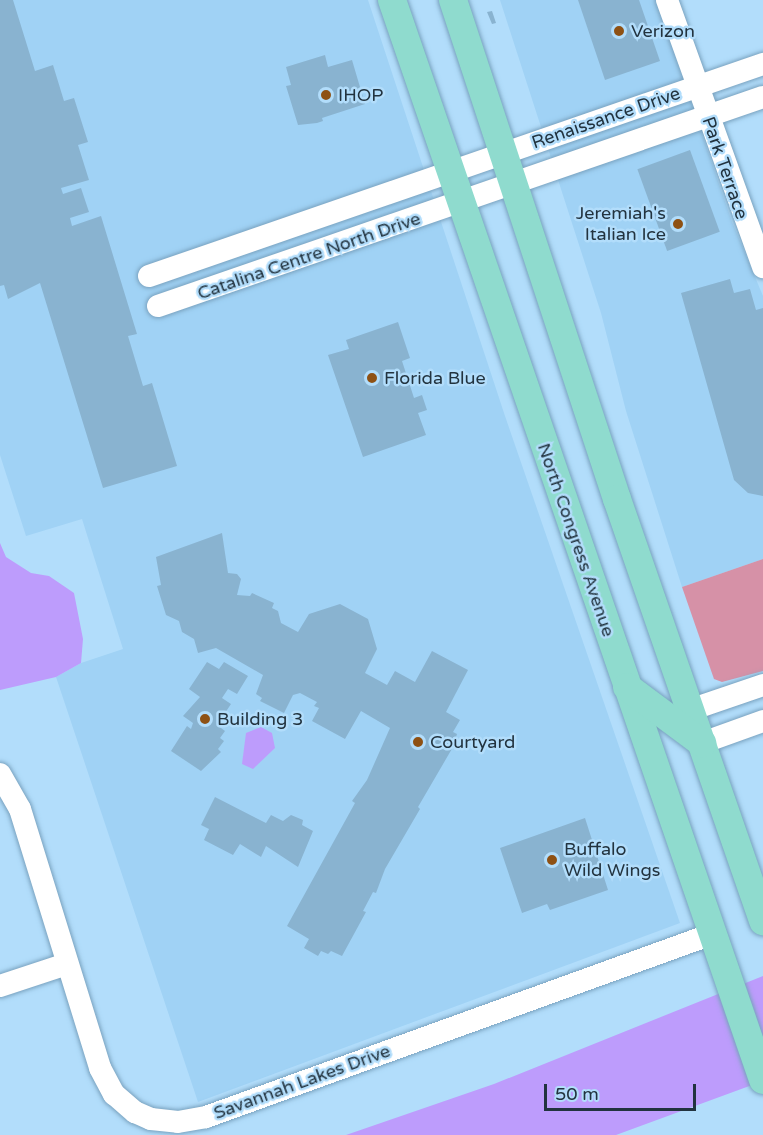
<!DOCTYPE html>
<style>
body{margin:0}
#map{position:relative;width:763px;height:1135px;overflow:hidden;background:#b2ddfb;font-family:"Varela Round",sans-serif}
div>[style]{position:absolute}
.built>*{inset:0;background:#a0d2f5}
.green>*{inset:0;background:#d691a7}
.water>*{inset:0;background:#bd9cfc}
.building>*{inset:0;background:#89b3d0;transform-origin:0 0}
.roads{filter:drop-shadow(0 0 2px #79a2bf) drop-shadow(0 0 2px #79a2bf)}
.minor>*{height:22px;margin:-11px;padding:0 11px;transform-origin:11px;border-radius:11px;background:#fff}
.major>*{height:28px;margin:-14px;padding:0 14px;transform-origin:14px;border-radius:14px;background:#8fdbce}
.dots>*{width:16px;height:16px;translate:-50% -50%;box-sizing:border-box;border:3px solid #b2ddfb;border-radius:50%}
span{translate:-50% -50%;white-space:nowrap;text-align:center;line-height:1.15;-webkit-text-stroke:5px #b2ddfb;paint-order:stroke}
.poi-label{font-size:18px;color:#22333f}
.left{translate:0 -50%;text-align:left}
.right{translate:-100% -50%;text-align:right}
.street-label{font-size:18px;color:#22333f}
.scale{position:absolute;left:544px;top:1084px;width:152px;height:27px;box-sizing:border-box;border:3px solid #22333f;border-top:0;padding-left:8px;font-size:18px;line-height:21px;white-space:nowrap;color:#22333f;-webkit-text-stroke:4px #b2ddfb;paint-order:stroke}
</style>
<div id="map">
<div class="built">
<i style="clip-path:polygon(0 0,368px 0,505px 416px,680px 923px,198px 1102px,56px 677px,81px 663px,123px 649px,82px 519px,26px 536px,0 455px)"></i>
<i style="clip-path:polygon(500px 0,656px 0,732px 222px,763px 296px,763px 559px,682px 587px,626px 411px,601px 313px)"></i>
</div>
<div class="green">
<i style="clip-path:polygon(763px 559px,763px 671px,722px 682px,714px 679px,682px 587px)"></i>
</div>
<div class="water">
<i style="clip-path:polygon(0 543px,6px 557px,31px 573px,49px 576px,74px 593px,83px 639px,81px 663px,56px 677px,0 690px)"></i>
<i style="clip-path:polygon(261px 727px,272px 733px,275px 748px,253px 769px,242px 764px,246px 733px)"></i>
<i style="clip-path:polygon(763px 976px,763px 1081px,616px 1135px,346px 1135px,494px 1084px)"></i>
</div>
<div class="building">
<i style="clip-path:polygon(0 0,13px 0,35px 71px,53px 65px,64px 101px,74px 98px,88px 142px,78px 145px,89px 180px,61px 188px,63px 194px,81px 188px,89px 212px,70px 218px,72px 226px,101px 216px,137px 334px,128px 336px,143px 386px,152px 383px,177px 466px,103px 488px,40px 283px,8px 299px,4px 285px,0 286px)"></i>
<i style="clip-path:polygon(578px 0,639px 0,660px 61px,605px 80px)"></i>
<i style="clip-path:polygon(492px 11px,496px 23px,492px 24px,487px 12px)"></i>
<i style="clip-path:polygon(325px 55px,328px 67px,352px 60px,365px 104px,322px 118px,323px 121px,317px 123px,298px 125px,286px 86px,291px 85px,286px 67px)"></i>
<i style="left:690px;top:150px;width:87px;height:56px;rotate:70deg"></i>
<i style="clip-path:polygon(730px 279px,734px 293px,750px 289px,756px 310px,763px 308px,763px 496px,748px 493px,734px 480px,681px 293px)"></i>
<i style="clip-path:polygon(398px 322px,410px 358px,402px 361px,414px 398px,422px 395px,427px 410px,418px 413px,426px 435px,363px 457px,328px 355px,349px 349px,346px 340px)"></i>
<i style="clip-path:polygon(222px 533px,228px 573px,237px 574px,241px 579px,237px 595px,250px 596px,252px 593px,274px 603px,272px 608px,278px 611px,281px 623px,298px 632px,309px 614px,340px 604px,368px 619px,377px 649px,365px 673px,387px 685px,395px 671px,415px 682px,432px 651px,468px 670px,446px 712px,460px 720px,453px 732px,457px 734px,453px 747px,418px 807px,420px 809px,385px 869px,376px 893px,373px 892px,363px 911px,366px 912px,342px 956px,331px 951px,328px 954px,321px 951px,318px 956px,304px 948px,309px 939px,287px 926px,355px 803px,352px 801px,367px 780px,390px 728px,361px 711px,345px 739px,312px 721px,319px 708px,314px 706px,317px 702px,300px 693px,293px 695px,284px 713px,260px 701px,262px 698px,256px 694px,263px 675px,216px 648px,198px 653px,194px 639px,182px 632px,179px 621px,166px 615px,157px 586px,161px 585px,156px 557px)"></i>
<i style="clip-path:polygon(207px 662px,219px 669px,224px 662px,248px 676px,237px 694px,228px 689px,222px 698px,231px 704px,217px 725px,225px 731px,220px 738px,224px 741px,218px 749px,221px 752px,201px 771px,171px 751px,187px 726px,191px 729px,193px 723px,183px 716px,200px 697px,189px 689px)"></i>
<i style="clip-path:polygon(215px 797px,266px 823px,271px 815px,283px 821px,291px 815px,303px 820px,302px 825px,313px 831px,298px 867px,266px 846px,261px 857px,240px 844px,233px 855px,204px 840px,209px 829px,201px 825px)"></i>
<i style="clip-path:polygon(585px 818px,608px 890px,550px 910px,547px 904px,522px 913px,500px 848px)"></i>
</div>
<div class="roads">
<div class="minor">
<i style="left:667px;top:0;width:284px;rotate:70.2deg"></i>
<i style="left:149px;top:276px;width:650px;rotate:-19.05deg"></i>
<i style="left:158px;top:306px;width:640px;rotate:-19.06deg"></i>
<i style="left:690px;top:710px;width:77px;rotate:-18.9deg"></i>
<i style="left:702px;top:743px;width:65px;rotate:-19.8deg"></i>
<i style="left:0;top:774px;width:40px;rotate:60.3deg"></i>
<i style="left:20px;top:809px;width:271px;rotate:72.8deg"></i>
<i style="left:100px;top:1068px;width:30px;rotate:62deg"></i>
<i style="left:114px;top:1094px;width:28px;rotate:41deg"></i>
<i style="left:135px;top:1112px;width:17px;rotate:24deg"></i>
<i style="left:151px;top:1119px;width:27px;rotate:6deg"></i>
<i style="left:178px;top:1122px;width:28px;rotate:-10deg"></i>
<i style="left:206px;top:1117px;width:538px;rotate:-19.88deg"></i>
<i style="left:0;top:986px;width:71px;rotate:-18.2deg"></i>
</div>
<div class="major">
<i style="left:392px;top:0;width:1142px;rotate:71.04deg"></i>
<i style="left:453px;top:0;width:525px;rotate:71.81deg"></i>
<i style="left:617px;top:499px;width:447px;rotate:70.9deg"></i>
<i style="left:627px;top:687px;width:94px;rotate:36.7deg"></i>
</div>
</div>
<div class="dots">
<i style="left:619px;top:31px;background:#8e5114"></i>
<i style="left:326px;top:95px;background:#8e5114"></i>
<i style="left:678px;top:224px;background:#8e5114"></i>
<i style="left:372px;top:378px;background:#8e5114"></i>
<i style="left:205px;top:719px;background:#8e5114"></i>
<i style="left:418px;top:742px;background:#8e5114"></i>
<i style="left:552px;top:860px;background:#8e5114"></i>
</div>
<div class="poi-label">
<span class="left" style="left:631px;top:31px">Verizon</span>
<span class="left" style="left:338px;top:95px">IHOP</span>
<span class="right" style="left:666px;top:224px">Jeremiah's<br>Italian Ice</span>
<span class="left" style="left:384px;top:378px">Florida Blue</span>
<span class="left" style="left:217px;top:719px">Building 3</span>
<span class="left" style="left:430px;top:742px">Courtyard</span>
<span class="left" style="left:564px;top:860px">Buffalo<br>Wild Wings</span>
</div>
<div class="street-label">
<span style="left:606px;top:118px;rotate:-19deg">Renaissance Drive</span>
<span style="left:725px;top:168px;rotate:71deg">Park Terrace</span>
<span style="left:309px;top:256px;rotate:-19deg">Catalina Centre North Drive</span>
<span style="left:576px;top:540px;rotate:71deg">North Congress Avenue</span>
<span style="left:302px;top:1082px;rotate:-20deg">Savannah Lakes Drive</span>
</div>
<div class="scale">50 m</div>
</div>
